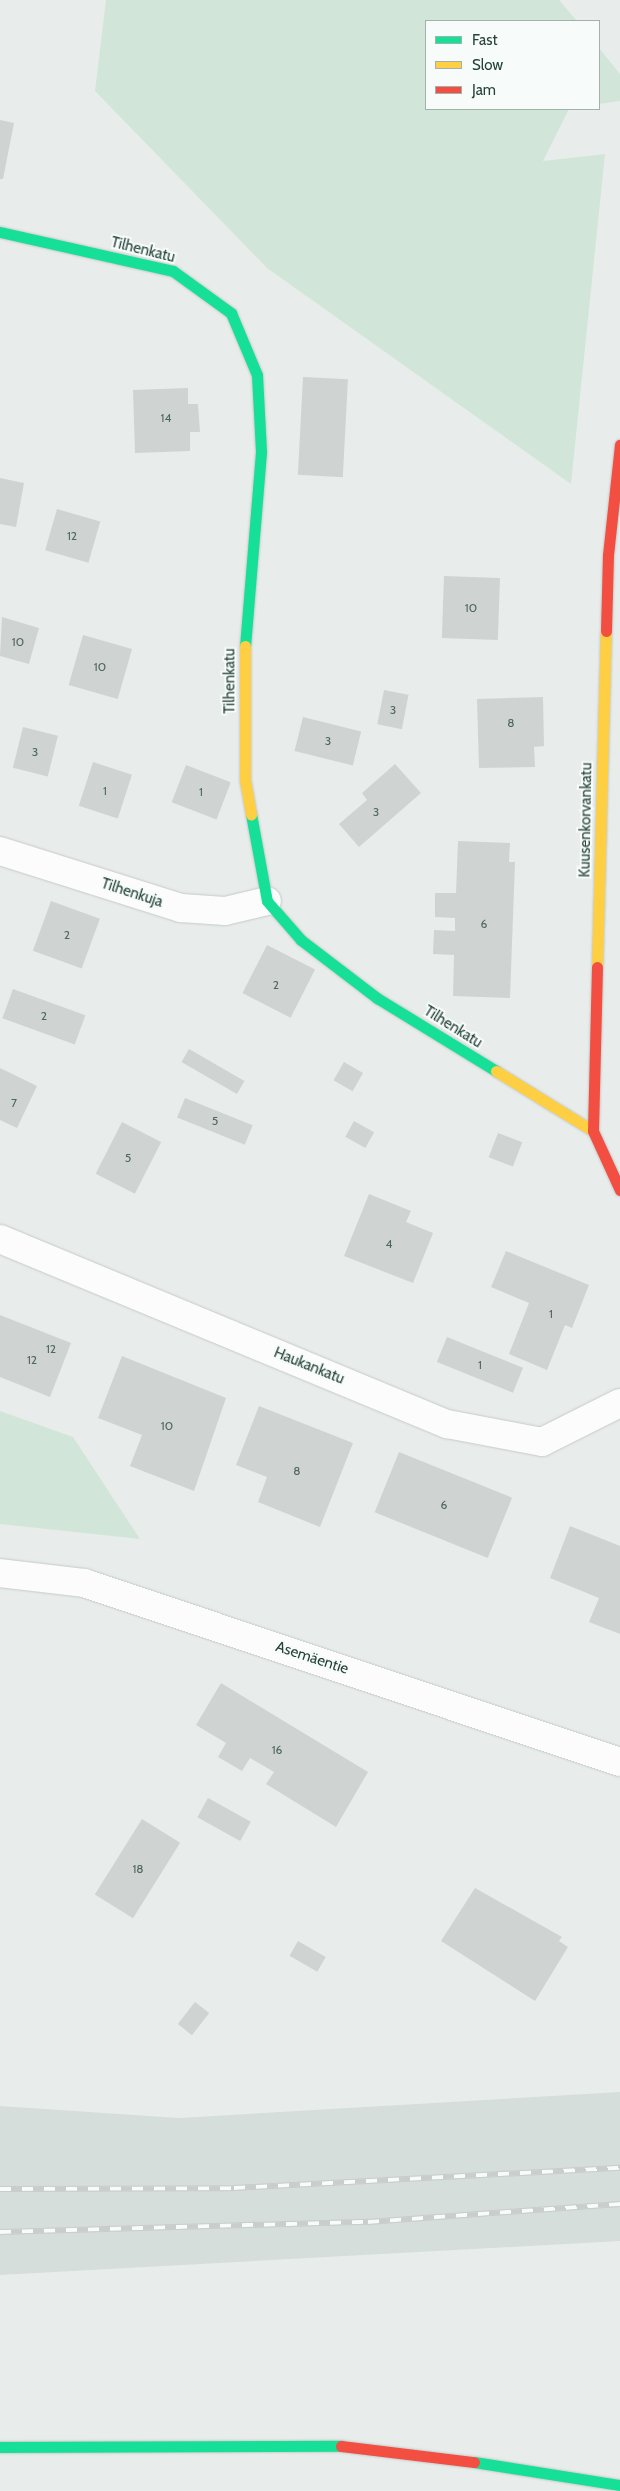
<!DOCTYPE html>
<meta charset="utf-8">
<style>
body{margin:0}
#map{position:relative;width:620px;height:2491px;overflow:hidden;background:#e8edeb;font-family:Cabin,sans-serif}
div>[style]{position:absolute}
.built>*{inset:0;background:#d6dedb}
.green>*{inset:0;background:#d1e6d8}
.building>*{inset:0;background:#cfd4d2;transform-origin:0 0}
.roads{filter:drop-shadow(0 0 1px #c5cac8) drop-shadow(0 0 1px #c5cac8)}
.street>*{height:28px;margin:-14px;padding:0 14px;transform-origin:14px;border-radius:14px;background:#fcfcfc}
.fast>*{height:11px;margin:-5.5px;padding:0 5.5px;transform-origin:5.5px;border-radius:5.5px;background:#16e098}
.slow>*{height:11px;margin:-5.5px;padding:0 5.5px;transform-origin:5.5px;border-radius:5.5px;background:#ffcf43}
.jam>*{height:11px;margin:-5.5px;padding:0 5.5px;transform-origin:5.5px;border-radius:5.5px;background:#f24e42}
.rail>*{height:5.5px;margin-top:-2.75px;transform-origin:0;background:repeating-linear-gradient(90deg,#f7fbf9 0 11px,#c9cdcc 0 22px);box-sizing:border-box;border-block:1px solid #c9cdcc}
span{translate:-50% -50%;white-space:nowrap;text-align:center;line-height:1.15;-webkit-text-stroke:4px #f7fbf9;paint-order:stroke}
.number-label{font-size:12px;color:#506761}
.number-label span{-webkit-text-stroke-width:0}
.street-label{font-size:15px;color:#24423a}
.legend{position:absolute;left:425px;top:20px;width:175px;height:90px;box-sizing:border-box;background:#f7fbf9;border:1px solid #a3b1ad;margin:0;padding:6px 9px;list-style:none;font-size:15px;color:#24423a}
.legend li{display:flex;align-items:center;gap:10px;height:25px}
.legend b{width:25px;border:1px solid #a3b1ad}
</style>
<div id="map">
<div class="built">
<i style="clip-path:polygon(620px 2092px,620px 2241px,0 2275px,0 2106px,179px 2118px)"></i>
</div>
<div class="green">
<i style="clip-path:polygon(106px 0,559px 0,577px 21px,426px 21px,426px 109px,569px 109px,543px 161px,605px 154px,571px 484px,267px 268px,95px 91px)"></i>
<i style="clip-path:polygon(599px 48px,620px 74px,620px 101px,599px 104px)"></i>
<i style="clip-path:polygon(0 1411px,73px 1437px,140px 1539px,0 1524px)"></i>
</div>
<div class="building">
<i style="clip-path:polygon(0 120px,14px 123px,3px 179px,0 179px)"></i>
<i style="left:303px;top:377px;width:45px;height:98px;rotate:3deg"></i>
<i style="clip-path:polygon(188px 388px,188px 404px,198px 404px,200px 432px,190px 432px,190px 451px,135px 453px,133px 390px)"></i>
<i style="clip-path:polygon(0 478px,24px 483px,16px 527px,0 524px)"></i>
<i style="left:57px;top:509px;width:45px;height:43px;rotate:16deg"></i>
<i style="left:444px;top:576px;width:56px;height:62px;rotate:2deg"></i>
<i style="clip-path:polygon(2px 617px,39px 628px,29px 664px,0 656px)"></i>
<i style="left:83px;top:635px;width:51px;height:52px;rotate:16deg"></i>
<i style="left:384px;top:690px;width:25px;height:35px;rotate:11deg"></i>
<i style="clip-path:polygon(543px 697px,544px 746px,534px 747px,535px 767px,479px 768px,477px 699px)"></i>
<i style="left:303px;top:717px;width:60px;height:35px;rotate:14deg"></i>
<i style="left:23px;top:727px;width:36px;height:42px;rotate:14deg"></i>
<i style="left:93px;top:762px;width:41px;height:46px;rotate:18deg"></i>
<i style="clip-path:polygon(395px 764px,421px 793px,359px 847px,339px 824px,367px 800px,362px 793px)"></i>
<i style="left:186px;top:765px;width:48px;height:40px;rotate:21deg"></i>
<i style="clip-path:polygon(458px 841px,510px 843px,509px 862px,515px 862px,510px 998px,453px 996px,454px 955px,433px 954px,434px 930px,455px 931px,455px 918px,435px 917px,435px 893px,456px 893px)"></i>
<i style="left:51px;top:901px;width:52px;height:53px;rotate:20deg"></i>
<i style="left:267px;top:945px;width:54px;height:54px;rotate:27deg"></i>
<i style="left:13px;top:989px;width:77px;height:31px;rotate:20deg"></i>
<i style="left:189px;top:1049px;width:64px;height:15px;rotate:30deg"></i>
<i style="left:344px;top:1062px;width:22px;height:21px;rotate:30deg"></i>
<i style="clip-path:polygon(0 1068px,37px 1086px,17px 1128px,0 1120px)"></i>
<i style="left:185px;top:1098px;width:73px;height:21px;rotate:22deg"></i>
<i style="left:354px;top:1121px;width:23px;height:18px;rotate:29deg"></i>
<i style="left:122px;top:1122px;width:44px;height:58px;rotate:27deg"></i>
<i style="left:498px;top:1133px;width:26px;height:26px;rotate:21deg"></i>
<i style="clip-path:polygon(369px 1194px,411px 1211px,406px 1222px,433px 1233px,413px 1283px,344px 1256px)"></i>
<i style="clip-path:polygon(506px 1251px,589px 1285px,572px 1328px,565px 1325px,547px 1370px,509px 1354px,529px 1303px,491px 1287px)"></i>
<i style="clip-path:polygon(0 1315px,71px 1343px,50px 1397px,0 1377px)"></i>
<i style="left:447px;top:1337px;width:82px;height:27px;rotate:22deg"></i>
<i style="clip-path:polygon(122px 1356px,226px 1398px,194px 1491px,130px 1466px,142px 1435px,98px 1418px)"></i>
<i style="clip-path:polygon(259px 1406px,353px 1443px,320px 1527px,258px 1502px,267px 1477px,236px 1465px)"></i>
<i style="left:399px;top:1452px;width:122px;height:65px;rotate:22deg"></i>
<i style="clip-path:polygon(570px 1526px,620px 1546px,620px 1634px,589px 1622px,599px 1598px,550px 1578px)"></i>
<i style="clip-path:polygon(221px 1683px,368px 1772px,336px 1827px,266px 1784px,274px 1772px,250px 1758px,242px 1771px,218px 1757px,226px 1743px,196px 1725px)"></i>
<i style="left:208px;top:1798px;width:49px;height:22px;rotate:29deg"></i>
<i style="left:142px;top:1819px;width:45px;height:89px;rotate:32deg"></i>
<i style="clip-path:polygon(475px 1888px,562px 1937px,559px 1941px,568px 1947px,535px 2001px,441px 1941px)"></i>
<i style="left:298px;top:1941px;width:32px;height:17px;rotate:30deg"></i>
<i style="left:195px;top:2002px;width:18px;height:28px;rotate:38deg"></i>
</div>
<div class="roads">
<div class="street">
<i style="left:0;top:851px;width:190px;rotate:17.5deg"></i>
<i style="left:181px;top:908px;width:44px;rotate:3.9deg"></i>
<i style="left:225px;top:911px;width:43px;rotate:-13.4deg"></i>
<i style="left:0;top:1239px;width:484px;rotate:22.5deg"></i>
<i style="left:447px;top:1424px;width:97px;rotate:10.7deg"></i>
<i style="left:542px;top:1442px;width:87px;rotate:-26.6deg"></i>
<i style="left:0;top:1573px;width:85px;rotate:6.8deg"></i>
<i style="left:84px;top:1583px;width:565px;rotate:18.47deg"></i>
</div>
<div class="fast">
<i style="left:0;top:232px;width:177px;rotate:12.7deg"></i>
<i style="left:173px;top:271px;width:72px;rotate:35.9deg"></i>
<i style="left:231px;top:313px;width:67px;rotate:67.2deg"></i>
<i style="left:257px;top:375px;width:77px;rotate:87deg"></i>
<i style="left:261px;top:452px;width:195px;rotate:94.7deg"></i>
<i style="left:251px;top:814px;width:88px;rotate:79.6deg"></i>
<i style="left:267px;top:901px;width:52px;rotate:48.9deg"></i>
<i style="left:301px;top:940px;width:96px;rotate:37.3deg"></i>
<i style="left:377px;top:998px;width:140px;rotate:31.5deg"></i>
<i style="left:0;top:2447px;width:341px;rotate:-0.2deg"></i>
<i style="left:474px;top:2462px;width:148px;rotate:9deg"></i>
</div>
<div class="slow">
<i style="left:245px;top:646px;width:134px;rotate:90deg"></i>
<i style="left:245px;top:780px;width:35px;rotate:80deg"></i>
<i style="left:597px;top:967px;width:336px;rotate:-88.5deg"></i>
<i style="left:496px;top:1071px;width:114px;rotate:31.7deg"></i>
</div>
<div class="jam">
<i style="left:606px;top:631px;width:76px;rotate:-88.5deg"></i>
<i style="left:608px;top:555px;width:111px;rotate:-83.8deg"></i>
<i style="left:597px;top:967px;width:164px;rotate:91.4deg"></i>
<i style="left:593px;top:1131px;width:65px;rotate:65.4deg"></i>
<i style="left:341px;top:2446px;width:134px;rotate:6.9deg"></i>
</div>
</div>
<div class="rail">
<i style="left:0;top:2189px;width:234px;rotate:-0.2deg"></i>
<i style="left:234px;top:2188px;width:387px;rotate:-3deg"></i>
<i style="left:0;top:2232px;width:368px;rotate:-1.6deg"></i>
<i style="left:368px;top:2222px;width:253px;rotate:-4.1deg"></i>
</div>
<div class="number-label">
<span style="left:166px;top:418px">14</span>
<span style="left:72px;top:536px">12</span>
<span style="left:471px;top:608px">10</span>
<span style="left:18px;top:642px">10</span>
<span style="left:100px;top:667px">10</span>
<span style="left:393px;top:710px">3</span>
<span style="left:511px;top:723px">8</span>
<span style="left:328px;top:741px">3</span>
<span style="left:35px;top:752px">3</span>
<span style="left:105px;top:791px">1</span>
<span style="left:201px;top:792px">1</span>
<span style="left:376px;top:812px">3</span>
<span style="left:484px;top:924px">6</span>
<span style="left:67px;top:935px">2</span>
<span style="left:276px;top:985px">2</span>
<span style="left:44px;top:1016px">2</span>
<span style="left:14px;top:1103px">7</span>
<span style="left:215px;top:1121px">5</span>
<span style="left:128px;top:1158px">5</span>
<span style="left:389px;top:1244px">4</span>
<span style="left:551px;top:1314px">1</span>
<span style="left:51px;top:1349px">12</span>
<span style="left:32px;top:1360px">12</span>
<span style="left:480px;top:1365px">1</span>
<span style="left:167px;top:1426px">10</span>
<span style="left:297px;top:1471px">8</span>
<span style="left:444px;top:1505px">6</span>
<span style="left:277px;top:1750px">16</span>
<span style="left:138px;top:1869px">18</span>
</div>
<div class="street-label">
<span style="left:143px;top:250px;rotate:14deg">Tilhenkatu</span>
<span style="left:230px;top:681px;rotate:-90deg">Tilhenkatu</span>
<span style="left:586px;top:820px;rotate:-89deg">Kuusenkorvankatu</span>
<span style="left:132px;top:893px;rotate:18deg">Tilhenkuja</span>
<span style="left:453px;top:1027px;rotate:32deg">Tilhenkatu</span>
<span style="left:309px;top:1366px;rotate:22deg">Haukankatu</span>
<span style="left:312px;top:1658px;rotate:18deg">Asemäentie</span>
</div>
<ul class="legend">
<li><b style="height:6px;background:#16e098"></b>Fast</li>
<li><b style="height:6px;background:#ffcf43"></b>Slow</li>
<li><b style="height:6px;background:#f24e42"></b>Jam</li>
</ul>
</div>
